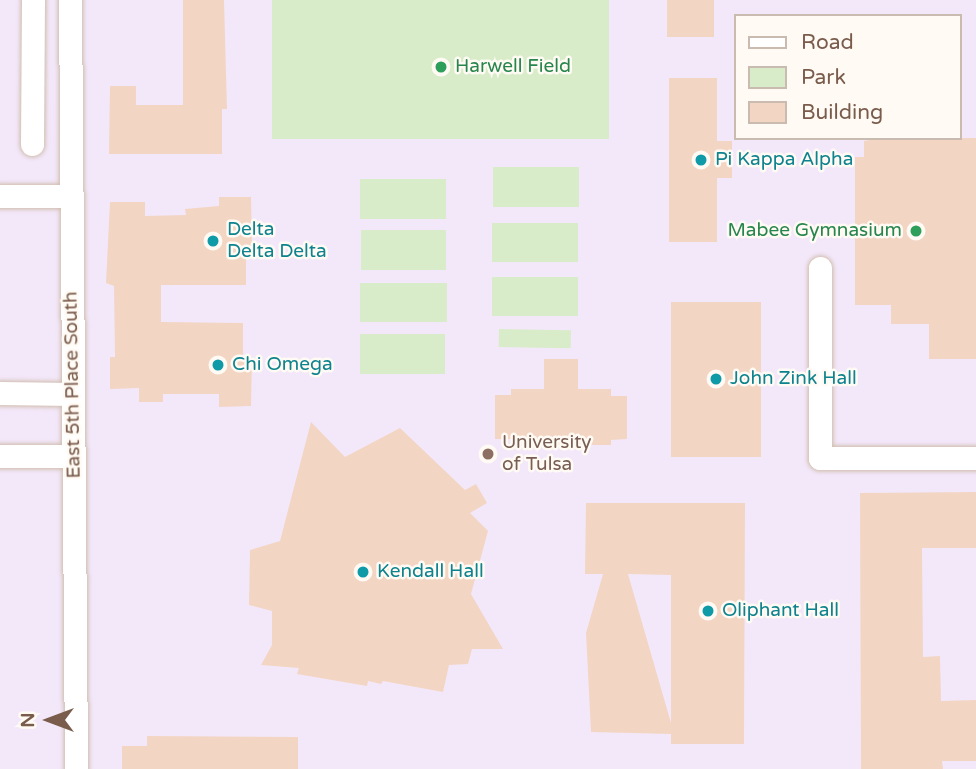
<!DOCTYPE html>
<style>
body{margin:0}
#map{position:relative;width:976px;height:769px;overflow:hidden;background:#fdf6ec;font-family:"Varela Round",sans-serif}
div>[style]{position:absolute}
.education>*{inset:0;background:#f3e8fa}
.green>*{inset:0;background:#d8ecc9;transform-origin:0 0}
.building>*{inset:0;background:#f3d5c3;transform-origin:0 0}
.roads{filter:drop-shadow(0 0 2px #d1beb0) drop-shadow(0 0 2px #d1beb0)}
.street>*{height:23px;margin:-11.5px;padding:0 11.5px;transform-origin:11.5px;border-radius:11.5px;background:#fff}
.dots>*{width:19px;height:19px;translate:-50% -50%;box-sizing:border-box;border:4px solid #fffaf3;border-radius:50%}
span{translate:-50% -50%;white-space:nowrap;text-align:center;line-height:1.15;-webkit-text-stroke:5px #fffaf3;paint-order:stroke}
.leisure-label{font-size:19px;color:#27864d}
.left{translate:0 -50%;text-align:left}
.right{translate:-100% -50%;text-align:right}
.culture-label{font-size:19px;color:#0d838f}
.street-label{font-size:19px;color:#7a5c4d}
.education-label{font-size:19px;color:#785e54}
.legend{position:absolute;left:734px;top:14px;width:228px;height:126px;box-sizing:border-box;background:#fffaf3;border:2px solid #cabbb1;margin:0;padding:9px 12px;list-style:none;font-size:21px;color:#7a5c4d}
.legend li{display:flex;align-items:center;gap:14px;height:35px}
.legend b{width:35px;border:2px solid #cabbb1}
.north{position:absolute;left:14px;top:685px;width:70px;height:70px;-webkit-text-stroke:5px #fffaf3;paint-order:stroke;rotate:270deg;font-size:19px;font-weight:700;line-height:28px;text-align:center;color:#7a5c4d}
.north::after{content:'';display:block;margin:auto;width:24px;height:32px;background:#7a5c4d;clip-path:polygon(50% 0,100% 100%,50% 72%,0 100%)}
</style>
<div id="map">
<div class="education">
<i style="clip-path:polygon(evenodd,0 0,976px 0,976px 769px,0 769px,0 0,736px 16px,960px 16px,960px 138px,736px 138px,736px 16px)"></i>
</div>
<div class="green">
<i style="left:272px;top:0;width:337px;height:139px"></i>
<i style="left:493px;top:167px;width:86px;height:40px"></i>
<i style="left:360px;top:179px;width:86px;height:40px"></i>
<i style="left:492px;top:223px;width:86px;height:39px"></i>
<i style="left:446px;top:230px;width:40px;height:85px;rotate:90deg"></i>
<i style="left:492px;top:277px;width:86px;height:39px"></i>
<i style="left:360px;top:283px;width:87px;height:39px"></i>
<i style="left:499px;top:329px;width:72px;height:18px;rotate:1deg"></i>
<i style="left:360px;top:334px;width:85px;height:40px"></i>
</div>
<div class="building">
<i style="clip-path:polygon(183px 0,224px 0,227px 109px,222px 109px,222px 154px,109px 154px,110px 86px,136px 86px,136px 105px,183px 105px)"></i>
<i style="left:667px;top:0;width:47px;height:37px"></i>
<i style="clip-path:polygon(669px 78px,717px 78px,717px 141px,732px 141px,732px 178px,717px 178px,717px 242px,669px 242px)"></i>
<i style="clip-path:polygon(881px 138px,976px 138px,976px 359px,929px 359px,929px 324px,891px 324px,891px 305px,855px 305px,855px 157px,864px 157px,864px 141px)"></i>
<i style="clip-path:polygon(219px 197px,251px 197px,252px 248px,246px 248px,246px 285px,161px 285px,161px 322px,243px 323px,243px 357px,252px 357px,251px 406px,219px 407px,219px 394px,163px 394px,163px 402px,139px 402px,139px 388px,110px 389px,110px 357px,115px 357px,114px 286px,106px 283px,110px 202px,145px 202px,145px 216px,186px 215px,185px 209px,219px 206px)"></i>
<i style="left:671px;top:302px;width:90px;height:155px"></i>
<i style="clip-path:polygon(544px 359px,578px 359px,578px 389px,611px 389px,611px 396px,627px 396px,627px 439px,611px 440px,611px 445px,511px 445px,511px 439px,495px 439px,495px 395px,511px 395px,511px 389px,544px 389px)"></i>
<i style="clip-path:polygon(311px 422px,345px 457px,400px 428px,465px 490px,476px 484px,487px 503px,470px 513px,488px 531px,471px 594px,503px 649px,472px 649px,468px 664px,449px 665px,443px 692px,383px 681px,381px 684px,368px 681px,367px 686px,297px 674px,299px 668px,261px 665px,272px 645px,272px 611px,249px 605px,250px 550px,280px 541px)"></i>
<i style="clip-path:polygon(976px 492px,976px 548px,922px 548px,923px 657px,940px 656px,941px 701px,976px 700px,976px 761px,942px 761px,943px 769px,861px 769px,860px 493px)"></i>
<i style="clip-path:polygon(evenodd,586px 503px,745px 503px,744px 744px,671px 744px,671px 734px,591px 732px,586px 633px,603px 574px,585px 574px,586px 503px,628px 574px,671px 575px,671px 723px,628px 574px)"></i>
<i style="clip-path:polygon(147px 736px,298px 737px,298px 769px,122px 769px,122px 746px,147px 746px)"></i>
</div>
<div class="roads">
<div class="street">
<i style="left:70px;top:0;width:769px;rotate:89.55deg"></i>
<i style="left:32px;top:144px;width:144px;rotate:-89.6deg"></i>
<i style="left:0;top:196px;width:71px"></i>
<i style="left:820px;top:268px;width:190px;rotate:90deg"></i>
<i style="left:820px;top:458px;width:156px"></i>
<i style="left:0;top:393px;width:72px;rotate:0.8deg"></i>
<i style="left:0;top:456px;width:73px"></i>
</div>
</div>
<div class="dots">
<i style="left:441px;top:67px;background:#2e9e5b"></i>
<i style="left:701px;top:160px;background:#0f9aa8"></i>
<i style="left:916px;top:231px;background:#2e9e5b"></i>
<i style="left:213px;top:241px;background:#0f9aa8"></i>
<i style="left:218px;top:365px;background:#0f9aa8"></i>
<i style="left:716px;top:379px;background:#0f9aa8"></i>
<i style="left:488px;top:454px;background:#8d6e63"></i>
<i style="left:363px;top:572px;background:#0f9aa8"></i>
<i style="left:708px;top:611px;background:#0f9aa8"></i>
</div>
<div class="leisure-label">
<span class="left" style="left:455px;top:67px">Harwell Field</span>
<span class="right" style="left:902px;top:231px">Mabee Gymnasium</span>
</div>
<div class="culture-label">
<span class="left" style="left:715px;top:160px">Pi Kappa Alpha</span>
<span class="left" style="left:227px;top:241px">Delta<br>Delta Delta</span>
<span class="left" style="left:232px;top:365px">Chi Omega</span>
<span class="left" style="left:730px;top:379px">John Zink Hall</span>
<span class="left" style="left:377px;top:572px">Kendall Hall</span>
<span class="left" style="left:722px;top:611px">Oliphant Hall</span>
</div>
<div class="street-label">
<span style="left:73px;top:385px;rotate:-91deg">East 5th Place South</span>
</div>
<div class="education-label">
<span class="left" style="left:502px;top:454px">University<br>of Tulsa</span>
</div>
<ul class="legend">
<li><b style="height:9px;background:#fff"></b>Road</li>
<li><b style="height:19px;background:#d8ecc9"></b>Park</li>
<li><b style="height:19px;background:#f3d5c3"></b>Building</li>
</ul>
<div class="north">N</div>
</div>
